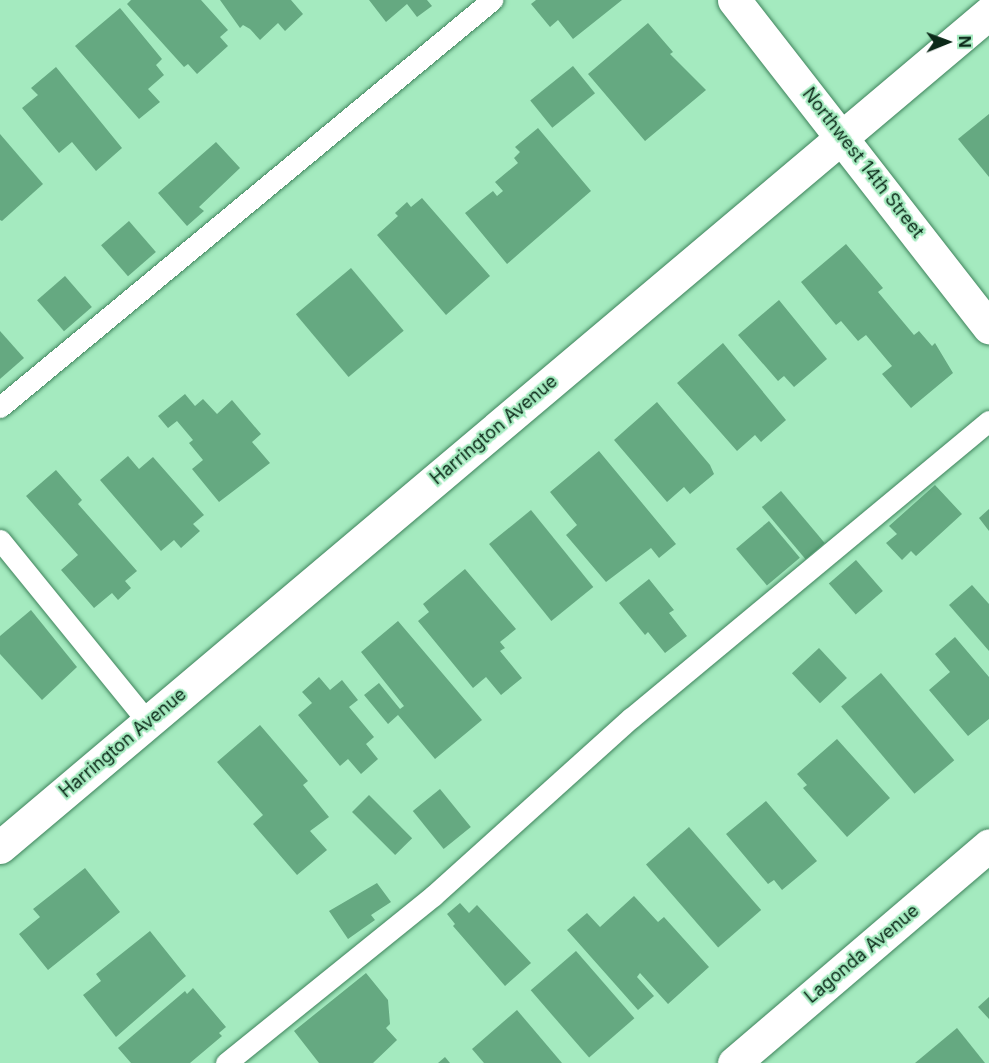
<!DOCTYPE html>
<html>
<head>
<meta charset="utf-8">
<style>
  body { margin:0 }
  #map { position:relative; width:989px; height:1063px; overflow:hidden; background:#a4eabf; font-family:Inter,sans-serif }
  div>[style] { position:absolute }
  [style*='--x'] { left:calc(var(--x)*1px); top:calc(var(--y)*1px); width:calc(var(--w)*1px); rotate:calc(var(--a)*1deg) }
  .building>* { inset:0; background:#65a981; transform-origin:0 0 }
  .roads { filter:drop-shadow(0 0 2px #3f835c) drop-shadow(0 0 2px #3f835c) }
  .lane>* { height:21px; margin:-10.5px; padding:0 10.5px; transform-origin:10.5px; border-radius:10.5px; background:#fff }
  .street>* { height:33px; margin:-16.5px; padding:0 16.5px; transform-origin:16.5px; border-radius:16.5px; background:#fff }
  span { translate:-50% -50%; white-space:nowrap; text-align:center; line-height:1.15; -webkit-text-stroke:4.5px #a4eabf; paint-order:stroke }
  .street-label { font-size:18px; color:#0c2919 }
  .north { position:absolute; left:917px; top:12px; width:60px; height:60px; -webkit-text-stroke:4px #a4eabf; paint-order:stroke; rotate:89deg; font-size:16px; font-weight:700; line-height:24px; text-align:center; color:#0c2919 }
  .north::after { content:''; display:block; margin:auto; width:21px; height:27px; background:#0c2919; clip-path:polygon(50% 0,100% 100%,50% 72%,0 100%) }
</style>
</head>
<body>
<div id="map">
  <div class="building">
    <div style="clip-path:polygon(131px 0,201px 0,228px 30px,220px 37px,228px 46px,197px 74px,188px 64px,184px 67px,127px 4px)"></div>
    <div style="clip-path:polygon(220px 0,291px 0,303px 14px,285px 31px,278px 23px,260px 40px,250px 29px,243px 25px,240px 28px)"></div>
    <div style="clip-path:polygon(369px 0,427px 0,432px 6px,417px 17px,407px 4px,386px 22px)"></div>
    <div style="clip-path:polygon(536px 0,622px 0,573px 39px,558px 20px,550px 27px,531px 4px)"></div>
    <div style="clip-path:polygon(120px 8px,162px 59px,156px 65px,164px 75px,148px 89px,160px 102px,139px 119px,75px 46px)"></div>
    <div style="clip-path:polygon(648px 23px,673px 52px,670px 54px,706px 90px,645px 141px,588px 74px)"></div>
    <div style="left:573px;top:66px;width:35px;height:55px;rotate:51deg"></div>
    <div style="clip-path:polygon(56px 67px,122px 148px,96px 171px,72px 142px,59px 153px,22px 108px,38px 95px,31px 88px)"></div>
    <div style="clip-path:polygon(989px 114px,989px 177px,958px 139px)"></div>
    <div style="clip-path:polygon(538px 128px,591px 191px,507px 264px,465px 213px,493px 191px,497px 196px,503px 191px,495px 182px,518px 163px,514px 158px,520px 152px,515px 147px)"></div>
    <div style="clip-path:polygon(0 134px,43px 184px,2px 221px,0 220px)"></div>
    <div style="clip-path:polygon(216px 142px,240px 168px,199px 207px,204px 211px,187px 226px,158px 193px)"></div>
    <div style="clip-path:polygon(422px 198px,490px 276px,446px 315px,377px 235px,398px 216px,395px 213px,407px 202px,411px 207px)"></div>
    <div style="left:129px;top:221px;width:41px;height:37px;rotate:49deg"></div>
    <div style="clip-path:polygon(846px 244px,883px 288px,878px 292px,914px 335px,919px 331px,932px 346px,935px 343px,953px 373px,911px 408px,882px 374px,892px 366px,866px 335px,858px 341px,841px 321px,836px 325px,801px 282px)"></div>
    <div style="left:351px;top:268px;width:82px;height:72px;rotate:50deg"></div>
    <div style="left:65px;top:276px;width:41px;height:37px;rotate:49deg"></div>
    <div style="clip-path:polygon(779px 300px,827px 359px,794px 387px,784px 376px,778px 381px,738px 335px)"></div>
    <div style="clip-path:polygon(0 331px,24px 358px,0 379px)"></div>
    <div style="clip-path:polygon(723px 343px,786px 420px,761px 442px,755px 435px,737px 451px,677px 383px)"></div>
    <div style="clip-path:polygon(185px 394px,195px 406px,203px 399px,217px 414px,232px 400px,261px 434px,252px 442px,270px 463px,219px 502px,192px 469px,203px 460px,189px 443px,193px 440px,177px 421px,168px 428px,158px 416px)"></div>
    <div style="clip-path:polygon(657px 402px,710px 465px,714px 474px,690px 494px,684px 487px,667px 502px,614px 440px)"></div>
    <div style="clip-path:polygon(599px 451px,676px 544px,659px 558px,651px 548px,606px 582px,566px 535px,577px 525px,550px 492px)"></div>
    <div style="clip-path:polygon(128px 456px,139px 469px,153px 457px,204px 515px,193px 524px,200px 531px,181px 548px,174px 540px,161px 551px,100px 480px)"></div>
    <div style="clip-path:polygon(56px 470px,82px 500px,78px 504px,137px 571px,125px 581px,131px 588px,118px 600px,112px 593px,94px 608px,61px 570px,78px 555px,26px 496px)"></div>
    <div style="clip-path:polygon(935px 485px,962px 514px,916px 556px,911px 551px,902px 560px,886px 543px,897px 534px,889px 526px)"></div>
    <div style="left:781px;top:491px;width:68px;height:25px;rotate:50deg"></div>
    <div style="clip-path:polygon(989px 509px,989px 531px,979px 518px)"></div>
    <div style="left:531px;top:510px;width:99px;height:54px;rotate:51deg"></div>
    <div style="left:769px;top:521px;width:48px;height:43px;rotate:50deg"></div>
    <div style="left:856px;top:560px;width:41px;height:36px;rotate:49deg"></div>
    <div style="clip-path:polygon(465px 569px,516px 629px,500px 642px,505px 648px,500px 651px,522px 678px,501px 695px,486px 677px,473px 688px,418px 621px,429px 612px,423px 604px)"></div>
    <div style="clip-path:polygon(649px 579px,674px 610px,669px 613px,687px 636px,665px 653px,648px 632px,645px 635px,619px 603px)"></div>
    <div style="clip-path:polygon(972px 585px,989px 604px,989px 651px,949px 605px)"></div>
    <div style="clip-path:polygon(31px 610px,77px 667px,42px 700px,0 654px,0 636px)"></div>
    <div style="clip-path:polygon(398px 621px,482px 720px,435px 759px,398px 715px,388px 724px,364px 695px,379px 683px,400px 709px,404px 706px,361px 652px)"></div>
    <div style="clip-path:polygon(955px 637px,989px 677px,989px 719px,968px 736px,929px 690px,950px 672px,935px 654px)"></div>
    <div style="left:819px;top:648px;width:41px;height:37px;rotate:47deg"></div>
    <div style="left:881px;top:673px;width:114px;height:52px;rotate:50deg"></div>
    <div style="clip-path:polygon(319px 677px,330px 690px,342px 680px,358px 700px,349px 707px,374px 737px,366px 744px,378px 759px,361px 774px,348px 759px,340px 766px,298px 715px,312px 703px,302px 692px)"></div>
    <div style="clip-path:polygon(260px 725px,308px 781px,303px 785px,329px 817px,310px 831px,327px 850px,297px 875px,253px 824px,263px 815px,217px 762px)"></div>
    <div style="clip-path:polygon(837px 739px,890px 798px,847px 837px,803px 788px,807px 785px,797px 774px)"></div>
    <div style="left:440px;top:789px;width:49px;height:35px;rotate:51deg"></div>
    <div style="left:369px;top:795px;width:61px;height:24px;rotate:45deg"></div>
    <div style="clip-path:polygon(766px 801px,817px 861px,782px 890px,774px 880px,768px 884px,726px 834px)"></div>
    <div style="left:689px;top:827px;width:110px;height:57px;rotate:49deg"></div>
    <div style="clip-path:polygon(85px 868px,120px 912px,48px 970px,19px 934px,40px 917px,33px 909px)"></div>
    <div style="clip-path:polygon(377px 883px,391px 902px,371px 915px,375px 920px,348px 939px,329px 911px)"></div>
    <div style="clip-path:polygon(634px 896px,658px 922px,664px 917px,709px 967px,668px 1004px,640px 973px,637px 977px,654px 996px,638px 1010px,567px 930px,587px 913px,600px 927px)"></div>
    <div style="clip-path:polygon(460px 903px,469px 913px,477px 905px,531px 963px,505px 986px,453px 926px,455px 924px,447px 914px)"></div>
    <div style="clip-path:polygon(150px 931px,186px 976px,116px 1037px,83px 995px,101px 981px,96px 974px)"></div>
    <div style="left:576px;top:951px;width:89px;height:60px;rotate:49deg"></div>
    <div style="clip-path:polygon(366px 973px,388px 1000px,390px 1024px,386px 1028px,397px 1040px,373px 1063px,319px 1063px,294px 1031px)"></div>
    <div style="clip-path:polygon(193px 988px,226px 1027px,219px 1033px,222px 1036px,190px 1063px,131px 1063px,118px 1048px,185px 991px,187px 994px)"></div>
    <div style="clip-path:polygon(989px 997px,989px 1019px,978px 1007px)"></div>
    <div style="clip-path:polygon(517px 1010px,562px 1063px,484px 1063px,472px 1049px)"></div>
    <div style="clip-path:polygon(957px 1028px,985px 1063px,915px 1063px)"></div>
    <div style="clip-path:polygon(445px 1057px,450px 1063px,438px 1063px)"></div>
  </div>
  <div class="roads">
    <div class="lane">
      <div style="--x:0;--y:407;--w:639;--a:-39.6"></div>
      <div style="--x:0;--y:540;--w:235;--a:50.9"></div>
      <div style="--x:226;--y:1063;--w:266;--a:-38.9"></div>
      <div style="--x:433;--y:896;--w:266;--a:-42"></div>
      <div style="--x:631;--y:718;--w:465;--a:-39.7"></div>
    </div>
    <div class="street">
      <div style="--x:734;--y:0;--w:415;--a:52.1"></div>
      <div style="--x:0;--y:847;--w:1294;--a:-40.14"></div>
      <div style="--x:734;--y:1063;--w:335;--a:-40.5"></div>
    </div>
  </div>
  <div class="street-label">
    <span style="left:863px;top:163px;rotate:52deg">Northwest 14th Street</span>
    <span style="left:494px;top:430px;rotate:-40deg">Harrington Avenue</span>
    <span style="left:123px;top:743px;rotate:-40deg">Harrington Avenue</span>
    <span style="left:862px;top:954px;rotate:-40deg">Lagonda Avenue</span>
  </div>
  <div class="north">N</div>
</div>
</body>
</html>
